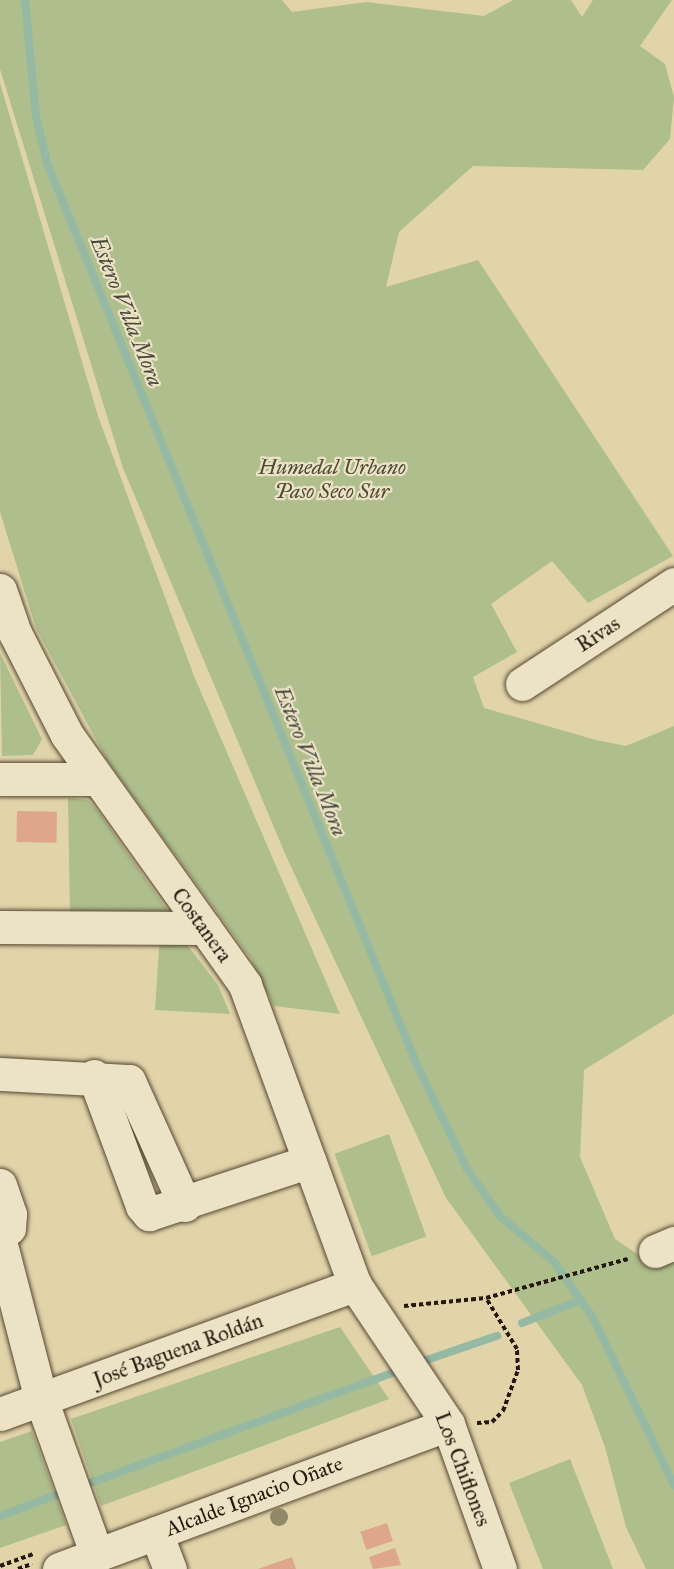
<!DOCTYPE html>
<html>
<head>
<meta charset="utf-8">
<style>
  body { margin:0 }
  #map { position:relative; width:674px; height:1569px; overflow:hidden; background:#e2d4a9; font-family:"IM FELL Great Primer",serif }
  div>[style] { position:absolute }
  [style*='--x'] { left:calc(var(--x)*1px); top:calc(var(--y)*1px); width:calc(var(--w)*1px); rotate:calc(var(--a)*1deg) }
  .green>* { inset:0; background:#aebe8c; transform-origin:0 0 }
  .stream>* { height:8px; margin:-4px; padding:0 4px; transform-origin:4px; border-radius:4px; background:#96b9a4 }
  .building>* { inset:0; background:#dea68d; transform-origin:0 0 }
  .path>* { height:4px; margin-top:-2px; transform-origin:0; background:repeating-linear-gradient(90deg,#26180c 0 4.5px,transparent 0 7.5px) }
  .roads { filter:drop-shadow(0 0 2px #554733) drop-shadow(0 0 2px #554733) }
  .minor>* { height:33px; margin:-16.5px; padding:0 16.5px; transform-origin:16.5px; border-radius:16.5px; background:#ece3c7 }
  .trees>* { width:18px; height:18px; margin:-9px; border-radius:50%; background:#918868 }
  span { translate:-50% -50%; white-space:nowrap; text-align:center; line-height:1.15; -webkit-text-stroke:4.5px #ece3c7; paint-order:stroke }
  .park-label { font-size:21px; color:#4f4a32; font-style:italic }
  .street-label { font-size:21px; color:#26180c }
  .water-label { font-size:22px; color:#48483a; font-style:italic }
</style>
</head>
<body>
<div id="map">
  <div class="green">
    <div style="clip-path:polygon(0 0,282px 0,292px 12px,366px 2px,484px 16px,513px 0,571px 0,582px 17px,593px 0,672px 0,640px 46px,665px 64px,674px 97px,670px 139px,643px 170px,473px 166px,399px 232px,386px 287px,478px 260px,673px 556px,588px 603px,552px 561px,491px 604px,517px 652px,473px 677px,484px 708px,596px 740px,626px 746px,674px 726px,674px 1014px,584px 1070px,580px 1157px,615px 1239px,643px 1258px,674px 1253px,674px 1569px,646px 1569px,626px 1527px,605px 1447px,582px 1385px,446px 1198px,286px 856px,123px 468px,0 69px)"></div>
    <div style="clip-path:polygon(0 83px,98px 416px,194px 676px,340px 1014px,274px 1006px,251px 959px,107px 760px,36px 628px,0 512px)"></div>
    <div style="clip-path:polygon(0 653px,42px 739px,33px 755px,2px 756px)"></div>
    <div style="clip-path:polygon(68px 798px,88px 800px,98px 811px,170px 914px,70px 916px)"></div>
    <div style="clip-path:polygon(160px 934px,181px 937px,218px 985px,230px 1014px,155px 1010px)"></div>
    <div style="left:389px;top:1134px;width:109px;height:58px;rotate:70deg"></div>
    <div style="clip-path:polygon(340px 1327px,389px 1399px,101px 1506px,71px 1419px)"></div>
    <div style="clip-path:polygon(32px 1431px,66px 1525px,0 1548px,0 1442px)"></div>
    <div style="clip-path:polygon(570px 1459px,613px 1569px,543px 1569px,509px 1483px)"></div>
  </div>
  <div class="stream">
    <div style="--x:25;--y:0;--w:117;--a:84.6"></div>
    <div style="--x:36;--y:116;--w:48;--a:76.8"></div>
    <div style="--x:47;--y:163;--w:975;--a:67.7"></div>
    <div style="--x:417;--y:1065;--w:115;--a:64.3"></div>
    <div style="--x:467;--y:1169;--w:57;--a:54.9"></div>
    <div style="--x:500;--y:1216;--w:71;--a:40.4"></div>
    <div style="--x:554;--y:1262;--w:66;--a:54.9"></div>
    <div style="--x:592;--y:1316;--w:188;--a:64.1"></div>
    <div style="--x:522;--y:1323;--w:63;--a:-21.3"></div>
    <div style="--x:415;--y:1364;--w:87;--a:-18.9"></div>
    <div style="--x:79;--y:1487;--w:345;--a:-20"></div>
    <div style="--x:0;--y:1516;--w:72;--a:-20.5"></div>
  </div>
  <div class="building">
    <div style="left:17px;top:811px;width:40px;height:31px;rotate:1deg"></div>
    <div style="left:387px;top:1523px;width:19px;height:28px;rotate:72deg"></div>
    <div style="clip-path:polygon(395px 1548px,401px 1565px,373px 1569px,369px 1557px)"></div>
    <div style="clip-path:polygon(292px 1557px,296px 1569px,258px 1569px)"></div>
  </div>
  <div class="path">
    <div style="--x:404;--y:1306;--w:82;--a:-5.6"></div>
    <div style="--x:486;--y:1298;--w:147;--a:-15.4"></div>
    <div style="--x:477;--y:1423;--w:15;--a:-4"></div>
    <div style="--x:492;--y:1422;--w:16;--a:-45"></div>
    <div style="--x:503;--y:1411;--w:44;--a:-69.9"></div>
    <div style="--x:518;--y:1370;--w:21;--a:-93"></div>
    <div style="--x:517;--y:1349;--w:60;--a:-121.3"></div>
    <div style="--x:0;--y:1566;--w:35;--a:-20"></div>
    <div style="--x:18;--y:1569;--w:15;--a:-20"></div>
  </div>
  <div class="roads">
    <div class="minor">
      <div style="--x:0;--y:590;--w:46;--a:70.8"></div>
      <div style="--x:15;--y:633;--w:114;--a:63"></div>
      <div style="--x:67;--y:735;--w:307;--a:54.5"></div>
      <div style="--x:245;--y:985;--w:320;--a:69.9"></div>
      <div style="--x:355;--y:1285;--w:167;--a:56.2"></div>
      <div style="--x:448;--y:1424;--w:154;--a:70.3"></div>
      <div style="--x:522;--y:684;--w:182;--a:-33.3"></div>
      <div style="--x:0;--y:779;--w:97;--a:0"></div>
      <div style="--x:0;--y:927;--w:205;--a:0.3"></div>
      <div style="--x:0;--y:1074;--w:129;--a:3.1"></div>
      <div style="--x:129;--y:1081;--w:136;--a:65.7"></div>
      <div style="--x:94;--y:1076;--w:139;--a:69.7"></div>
      <div style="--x:142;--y:1206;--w:11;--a:49"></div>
      <div style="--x:149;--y:1214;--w:169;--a:-18.2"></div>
      <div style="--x:0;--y:1185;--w:31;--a:71"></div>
      <div style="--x:10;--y:1214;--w:14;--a:94"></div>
      <div style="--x:9;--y:1228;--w:11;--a:146"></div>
      <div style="--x:0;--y:1241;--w:163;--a:75.5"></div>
      <div style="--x:41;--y:1399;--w:166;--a:70.3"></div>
      <div style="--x:655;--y:1251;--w:21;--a:-23"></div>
      <div style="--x:0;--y:1414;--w:378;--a:-20"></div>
      <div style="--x:156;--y:1533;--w:39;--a:69"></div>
      <div style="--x:59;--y:1569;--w:415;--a:-20.4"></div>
    </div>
  </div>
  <div class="trees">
    <div style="left:279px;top:1517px"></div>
  </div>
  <div class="park-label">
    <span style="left:332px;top:479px">Humedal Urbano<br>Paso Seco Sur</span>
  </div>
  <div class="street-label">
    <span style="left:598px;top:634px;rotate:-33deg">Rivas</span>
    <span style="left:202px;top:925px;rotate:54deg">Costanera</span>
    <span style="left:178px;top:1350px;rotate:-20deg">José Baguena Roldán</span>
    <span style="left:463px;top:1469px;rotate:69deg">Los Chiflones</span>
    <span style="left:254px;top:1496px;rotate:-21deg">Alcalde Ignacio Oñate</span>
  </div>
  <div class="water-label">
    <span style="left:127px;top:311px;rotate:68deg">Estero Villa Mora</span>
    <span style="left:311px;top:761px;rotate:68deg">Estero Villa Mora</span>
  </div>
</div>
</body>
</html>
